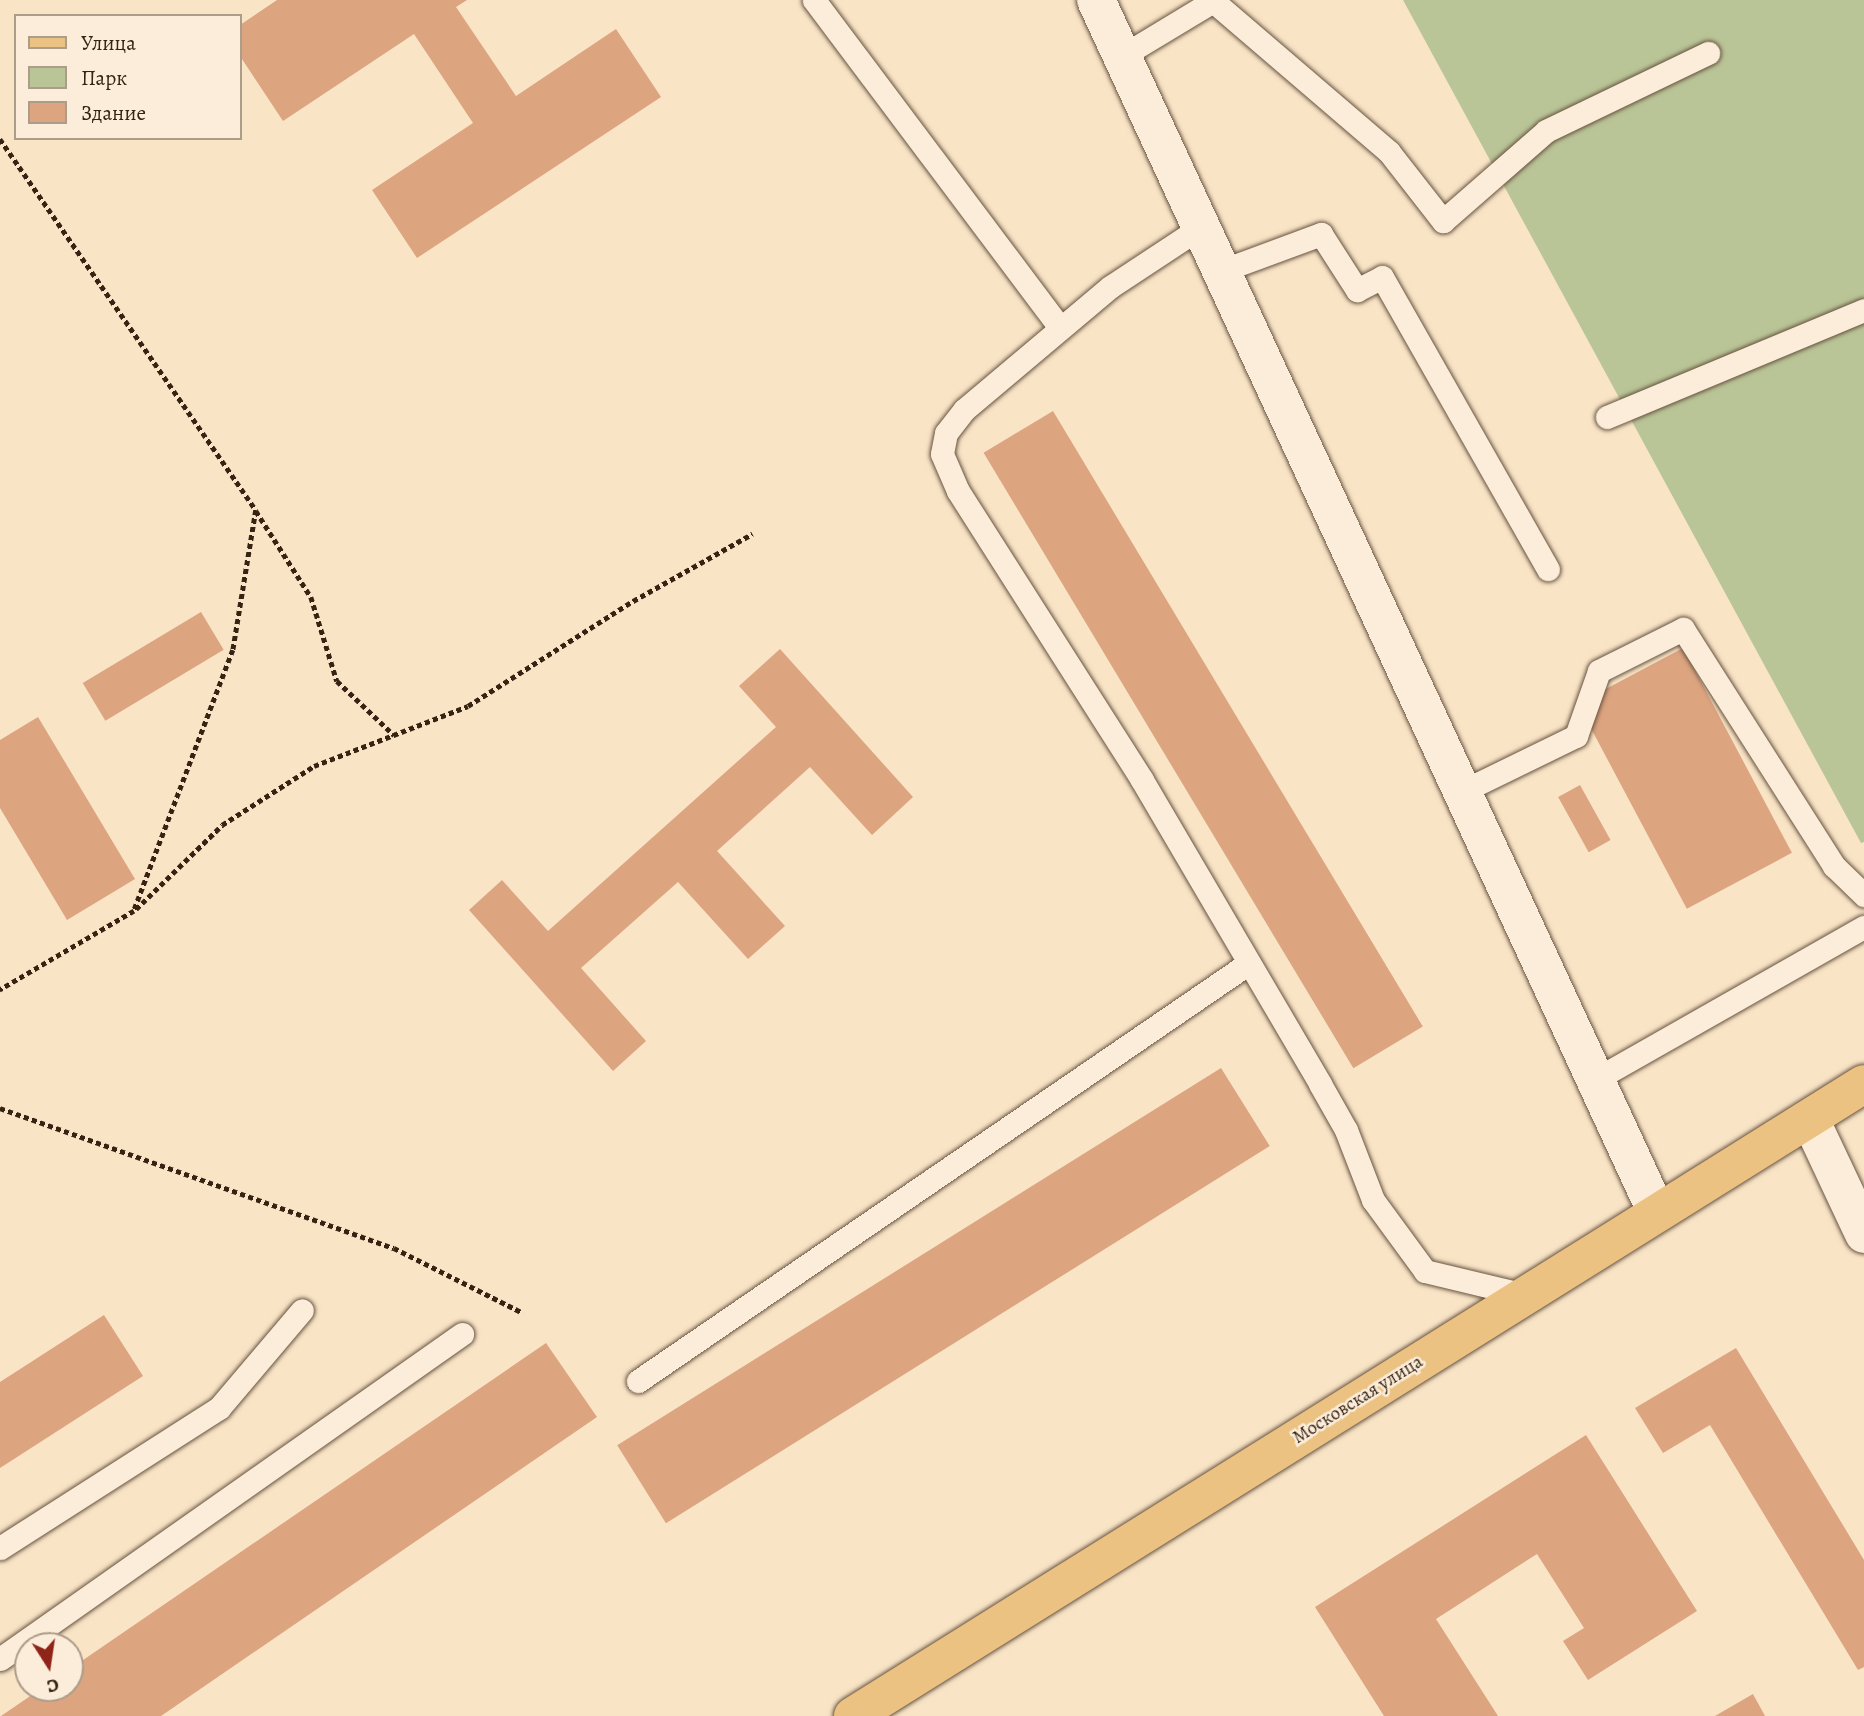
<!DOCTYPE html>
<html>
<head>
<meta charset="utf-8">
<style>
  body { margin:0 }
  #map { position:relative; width:1864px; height:1716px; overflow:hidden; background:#f9e4c6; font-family:Alegreya,serif }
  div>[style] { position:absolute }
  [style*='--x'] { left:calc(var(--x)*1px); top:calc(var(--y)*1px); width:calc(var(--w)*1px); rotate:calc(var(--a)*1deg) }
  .green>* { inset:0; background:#bac597 }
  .building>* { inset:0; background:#dda480; transform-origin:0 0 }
  .path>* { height:4.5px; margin-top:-2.25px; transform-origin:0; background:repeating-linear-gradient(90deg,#362313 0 5px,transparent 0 8.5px) }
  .roads { filter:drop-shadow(0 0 2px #675340) drop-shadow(0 0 2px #675340) }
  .service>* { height:23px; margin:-11.5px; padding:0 11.5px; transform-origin:11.5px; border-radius:11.5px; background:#fbedda }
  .minor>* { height:38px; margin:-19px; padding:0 19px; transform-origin:19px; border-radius:19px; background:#fbedda }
  .primary>* { height:38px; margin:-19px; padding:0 19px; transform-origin:19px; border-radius:19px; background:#ecc283 }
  span { translate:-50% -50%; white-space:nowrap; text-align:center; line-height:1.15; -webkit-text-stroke:5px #fbedda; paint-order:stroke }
  .street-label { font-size:19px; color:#362313 }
  .legend { position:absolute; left:14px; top:14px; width:228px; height:126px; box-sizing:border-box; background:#fbedda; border:2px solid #ac9c8a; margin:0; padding:9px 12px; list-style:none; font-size:21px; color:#362313 }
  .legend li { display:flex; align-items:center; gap:14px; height:35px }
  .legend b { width:35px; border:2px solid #ac9c8a }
  .north { position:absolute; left:14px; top:1632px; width:70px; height:70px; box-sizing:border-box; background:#fbedda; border:2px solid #ac9c8a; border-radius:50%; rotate:168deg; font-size:19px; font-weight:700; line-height:28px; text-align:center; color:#362313 }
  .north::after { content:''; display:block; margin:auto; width:24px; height:32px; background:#8f2418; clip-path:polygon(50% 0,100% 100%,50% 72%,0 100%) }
</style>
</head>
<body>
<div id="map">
  <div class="green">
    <div style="clip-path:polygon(1403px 0,1864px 0,1864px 842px,1861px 843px)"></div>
  </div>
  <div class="building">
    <div style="clip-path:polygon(277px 0,467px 0,456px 7px,516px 96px,616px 29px,661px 97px,417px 258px,372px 190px,473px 123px,414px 34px,283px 121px,240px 56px,240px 25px)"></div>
    <div style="left:1053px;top:411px;width:718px;height:81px;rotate:59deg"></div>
    <div style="left:201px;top:612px;width:44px;height:138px;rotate:59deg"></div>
    <div style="left:1683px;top:648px;width:232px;height:119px;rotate:62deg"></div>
    <div style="clip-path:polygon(780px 649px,913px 797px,872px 835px,810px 767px,717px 851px,785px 926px,748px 959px,678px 882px,581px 968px,646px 1041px,613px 1071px,469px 910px,502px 880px,548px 931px,776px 727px,739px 686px)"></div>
    <div style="clip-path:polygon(38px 717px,135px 879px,67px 920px,0 808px,0 740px)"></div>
    <div style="left:1580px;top:785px;width:63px;height:25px;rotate:61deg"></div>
    <div style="left:1221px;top:1068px;width:92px;height:712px;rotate:58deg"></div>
    <div style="clip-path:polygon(104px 1315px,143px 1376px,0 1468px,0 1382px)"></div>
    <div style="clip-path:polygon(546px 1343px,597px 1417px,161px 1716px,1px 1716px,42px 1688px,70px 1688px,70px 1669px)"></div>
    <div style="clip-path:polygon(1736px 1348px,1864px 1560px,1864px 1667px,1858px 1670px,1710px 1425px,1663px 1453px,1635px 1408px)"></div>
    <div style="clip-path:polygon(1586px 1435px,1697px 1611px,1588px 1680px,1563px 1641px,1584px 1628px,1537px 1554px,1436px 1619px,1498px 1716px,1384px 1716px,1315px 1607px)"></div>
    <div style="clip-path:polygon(1753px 1694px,1765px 1716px,1715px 1716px)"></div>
  </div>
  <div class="path">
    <div style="--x:0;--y:139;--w:451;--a:55.4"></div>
    <div style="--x:256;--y:510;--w:142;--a:99.3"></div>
    <div style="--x:233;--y:650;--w:279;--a:110.8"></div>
    <div style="--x:134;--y:911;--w:156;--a:149.5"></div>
    <div style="--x:256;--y:511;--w:102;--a:57.4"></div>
    <div style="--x:311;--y:597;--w:88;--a:72.8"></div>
    <div style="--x:337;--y:681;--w:79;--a:43.5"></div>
    <div style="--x:136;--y:909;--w:120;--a:-44.3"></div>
    <div style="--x:222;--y:825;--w:109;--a:-32.7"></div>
    <div style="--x:314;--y:766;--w:165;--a:-21.3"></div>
    <div style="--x:468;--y:706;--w:196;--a:-32.5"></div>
    <div style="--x:633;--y:601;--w:137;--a:-29.4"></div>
    <div style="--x:0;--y:1108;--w:418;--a:19.6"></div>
    <div style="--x:394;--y:1248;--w:144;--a:26.7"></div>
  </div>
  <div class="roads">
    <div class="service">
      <div style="--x:814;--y:0;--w:410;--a:53.1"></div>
      <div style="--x:1213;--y:1;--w:232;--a:40.6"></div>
      <div style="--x:1389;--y:152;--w:88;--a:52"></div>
      <div style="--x:1443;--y:221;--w:137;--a:-41.1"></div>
      <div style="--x:1546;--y:131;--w:180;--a:-25.7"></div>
      <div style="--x:1122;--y:56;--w:109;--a:-31.1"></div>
      <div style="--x:1201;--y:227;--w:109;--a:146.6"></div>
      <div style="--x:1110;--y:287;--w:191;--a:139.9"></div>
      <div style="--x:964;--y:410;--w:29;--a:128"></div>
      <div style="--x:946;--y:433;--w:21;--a:101"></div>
      <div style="--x:942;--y:454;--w:40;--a:66.6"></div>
      <div style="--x:958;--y:491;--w:343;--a:57.5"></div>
      <div style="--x:1142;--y:780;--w:352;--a:59.6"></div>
      <div style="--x:1320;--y:1084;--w:53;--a:60.5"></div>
      <div style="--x:1346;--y:1130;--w:75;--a:68.9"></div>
      <div style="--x:1373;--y:1200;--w:88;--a:53.8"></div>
      <div style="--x:1425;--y:1271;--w:103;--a:13.5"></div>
      <div style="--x:1221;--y:271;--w:107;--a:-20.3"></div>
      <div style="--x:1321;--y:234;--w:67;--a:57.3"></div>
      <div style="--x:1357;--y:290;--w:28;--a:-27"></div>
      <div style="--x:1382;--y:277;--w:336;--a:60.4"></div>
      <div style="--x:1607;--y:417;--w:278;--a:-22.6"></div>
      <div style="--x:1463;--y:791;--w:126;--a:-26"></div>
      <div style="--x:1576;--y:736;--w:69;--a:-70.5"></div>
      <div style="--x:1599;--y:671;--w:94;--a:-26.6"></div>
      <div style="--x:1683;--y:629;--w:281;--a:57.5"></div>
      <div style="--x:1834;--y:866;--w:42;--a:44"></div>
      <div style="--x:1596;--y:1079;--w:308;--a:-29.6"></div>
      <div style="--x:638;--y:1381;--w:740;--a:-34.38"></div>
      <div style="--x:0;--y:1548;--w:260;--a:-32.6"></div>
      <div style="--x:219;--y:1408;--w:128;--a:-49.7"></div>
      <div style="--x:0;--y:1659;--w:565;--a:-35.12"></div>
    </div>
    <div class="minor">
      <div style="--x:1096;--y:0;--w:1336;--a:65.18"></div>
      <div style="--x:1810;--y:1119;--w:127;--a:64.8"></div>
    </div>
    <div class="primary">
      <div style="--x:853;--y:1716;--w:1192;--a:-32.01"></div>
    </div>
  </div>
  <div class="street-label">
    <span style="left:1358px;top:1400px;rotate:-32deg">Московская улица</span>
  </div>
  <ul class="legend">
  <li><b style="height:9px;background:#ecc283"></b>Улица</li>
  <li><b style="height:19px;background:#bac597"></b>Парк</li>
  <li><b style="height:19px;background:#dda480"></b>Здание</li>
  </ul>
  <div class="north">С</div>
</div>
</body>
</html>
